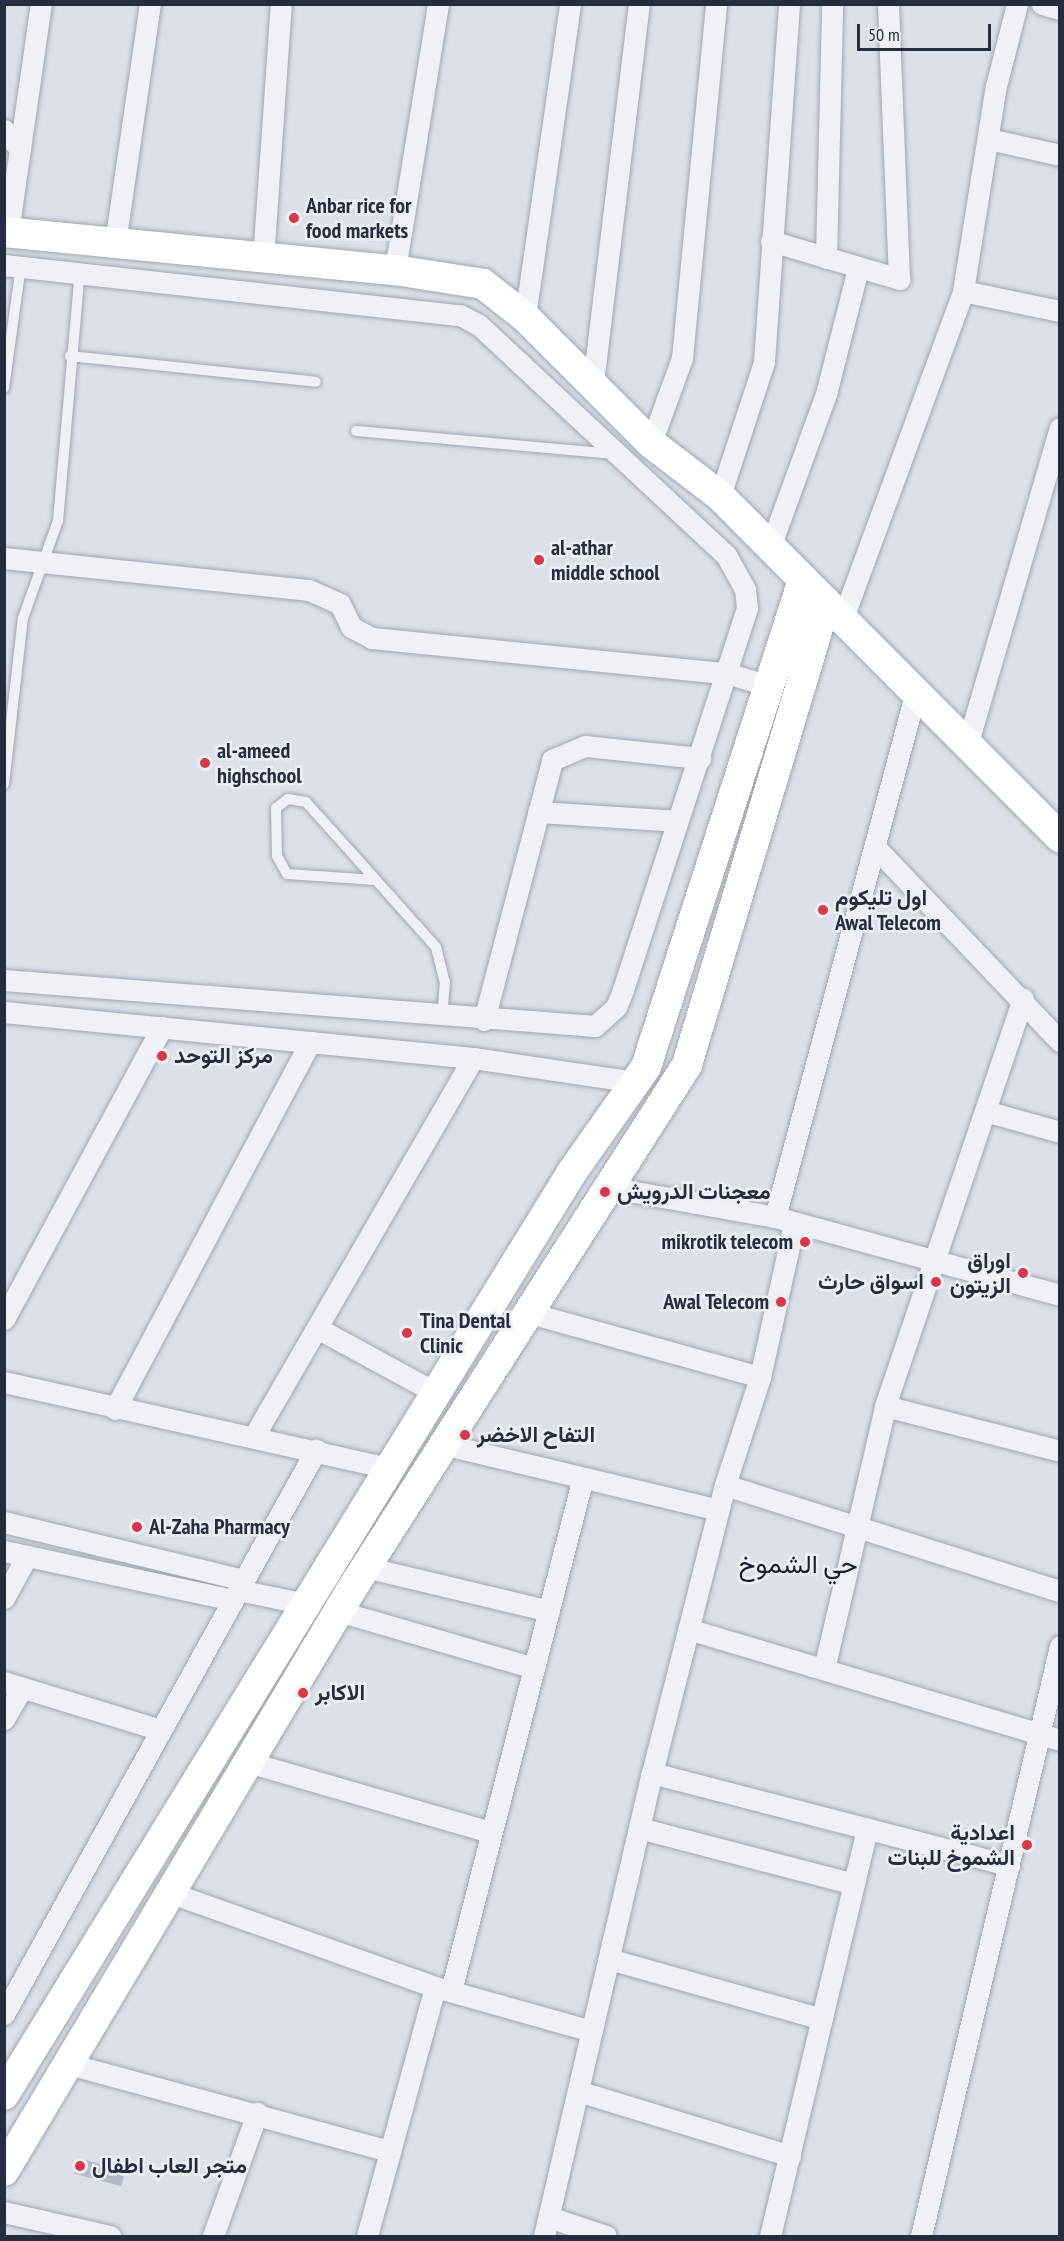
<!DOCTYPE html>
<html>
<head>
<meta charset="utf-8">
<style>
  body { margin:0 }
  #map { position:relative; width:1064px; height:2241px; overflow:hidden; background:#dce0e8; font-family:"PT Sans Narrow",Vazirmatn,sans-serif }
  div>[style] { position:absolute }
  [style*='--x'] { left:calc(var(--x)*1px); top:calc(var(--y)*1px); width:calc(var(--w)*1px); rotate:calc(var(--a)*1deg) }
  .building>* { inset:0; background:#b3b9c5; transform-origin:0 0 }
  .roads { filter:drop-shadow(0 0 2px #a1a7b2) drop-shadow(0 0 2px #a1a7b2) }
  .lane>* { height:10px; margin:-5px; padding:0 5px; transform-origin:5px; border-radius:5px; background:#eff1f6 }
  .street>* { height:21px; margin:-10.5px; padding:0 10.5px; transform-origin:10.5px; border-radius:10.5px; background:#eff1f6 }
  .secondary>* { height:30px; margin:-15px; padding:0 15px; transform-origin:15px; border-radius:15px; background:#fff }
  .dots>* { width:16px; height:16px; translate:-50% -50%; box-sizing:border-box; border:3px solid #eceff5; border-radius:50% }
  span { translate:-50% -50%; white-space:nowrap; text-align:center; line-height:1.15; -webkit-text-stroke:5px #eceff5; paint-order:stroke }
  .poi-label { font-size:22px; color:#252d3f; font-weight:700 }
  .left { translate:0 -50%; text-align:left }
  .right { translate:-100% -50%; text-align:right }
  .quarter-label { font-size:26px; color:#181e2f }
  .frame { position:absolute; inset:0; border:6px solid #252d3f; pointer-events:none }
  .scale { position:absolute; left:857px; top:24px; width:134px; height:27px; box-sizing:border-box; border:3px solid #252d3f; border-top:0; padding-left:8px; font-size:18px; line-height:21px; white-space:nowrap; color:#252d3f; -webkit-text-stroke:4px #eceff5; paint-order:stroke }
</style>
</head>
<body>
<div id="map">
  <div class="building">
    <div style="left:78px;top:2158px;width:49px;height:16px;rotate:15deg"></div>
  </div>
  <div class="roads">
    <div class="lane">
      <div style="--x:70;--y:356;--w:247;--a:6"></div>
      <div style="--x:4;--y:388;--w:123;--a:-82.1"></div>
      <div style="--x:356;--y:431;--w:260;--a:5.1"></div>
      <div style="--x:4;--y:784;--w:167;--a:-83.5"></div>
      <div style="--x:23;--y:618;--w:103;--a:-70.2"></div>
      <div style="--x:58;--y:521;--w:250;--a:-85"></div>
      <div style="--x:376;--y:880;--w:89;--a:-176.1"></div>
      <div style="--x:287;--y:874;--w:21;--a:-119"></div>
      <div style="--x:277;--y:856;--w:48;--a:-91.2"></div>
      <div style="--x:276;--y:808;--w:15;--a:-37"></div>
      <div style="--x:288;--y:799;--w:18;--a:9"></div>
      <div style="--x:306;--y:802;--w:105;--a:48.1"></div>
      <div style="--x:376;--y:880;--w:90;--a:48.2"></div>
      <div style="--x:436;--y:947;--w:36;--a:76"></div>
      <div style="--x:445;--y:982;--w:35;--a:95"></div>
    </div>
    <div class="street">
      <div style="--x:1042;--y:4;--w:19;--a:16"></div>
      <div style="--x:4;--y:130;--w:25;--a:50"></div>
      <div style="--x:989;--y:139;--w:73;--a:12.7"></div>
      <div style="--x:8;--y:232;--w:230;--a:-81.8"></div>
      <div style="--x:771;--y:241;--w:134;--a:16.5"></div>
      <div style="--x:899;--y:279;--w:275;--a:-92.3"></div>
      <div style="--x:115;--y:243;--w:242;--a:-81.7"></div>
      <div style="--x:826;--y:258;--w:254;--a:-88.6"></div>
      <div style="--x:263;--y:259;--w:256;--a:-86"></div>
      <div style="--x:4;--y:265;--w:459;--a:6.3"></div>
      <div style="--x:460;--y:315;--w:21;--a:28"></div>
      <div style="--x:479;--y:325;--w:338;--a:43"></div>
      <div style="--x:726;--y:555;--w:39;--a:61"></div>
      <div style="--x:745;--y:589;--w:19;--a:84"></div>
      <div style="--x:747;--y:608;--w:402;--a:108"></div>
      <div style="--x:623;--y:990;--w:18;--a:112"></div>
      <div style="--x:616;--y:1007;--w:28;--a:138"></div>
      <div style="--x:595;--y:1026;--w:593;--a:-175.55"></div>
      <div style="--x:395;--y:270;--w:269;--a:-80.8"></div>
      <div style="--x:963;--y:291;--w:99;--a:11.7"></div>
      <div style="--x:525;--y:317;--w:316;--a:-81.8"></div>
      <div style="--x:593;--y:383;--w:382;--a:-83.1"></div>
      <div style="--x:651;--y:443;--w:90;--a:-70"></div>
      <div style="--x:682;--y:358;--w:356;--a:-84.5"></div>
      <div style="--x:720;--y:496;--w:141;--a:-71.8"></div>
      <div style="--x:764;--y:362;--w:359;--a:-86"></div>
      <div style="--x:770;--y:547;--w:163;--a:-69.9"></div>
      <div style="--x:826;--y:394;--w:130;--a:-75.7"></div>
      <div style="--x:4;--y:558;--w:307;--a:6"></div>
      <div style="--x:309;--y:590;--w:34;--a:24"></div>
      <div style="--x:340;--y:604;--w:25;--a:64"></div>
      <div style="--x:351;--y:627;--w:24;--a:28"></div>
      <div style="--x:372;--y:638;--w:360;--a:5.7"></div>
      <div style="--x:730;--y:674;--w:41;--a:17.1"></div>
      <div style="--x:843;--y:618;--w:348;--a:-69.8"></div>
      <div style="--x:963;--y:291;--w:208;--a:-80.9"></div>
      <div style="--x:996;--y:86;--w:85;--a:-75.6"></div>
      <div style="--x:968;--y:742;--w:327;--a:-73.7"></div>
      <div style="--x:538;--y:812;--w:138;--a:3.7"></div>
      <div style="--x:876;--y:848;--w:267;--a:46.4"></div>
      <div style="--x:4;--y:1012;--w:471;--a:5.6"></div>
      <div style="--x:473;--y:1058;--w:165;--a:8.4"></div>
      <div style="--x:484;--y:1020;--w:269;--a:-75.3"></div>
      <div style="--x:552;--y:760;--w:36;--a:-23"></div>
      <div style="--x:585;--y:746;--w:116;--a:6"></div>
      <div style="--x:985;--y:1111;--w:78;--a:15.6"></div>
      <div style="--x:607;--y:1187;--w:171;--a:10.1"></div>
      <div style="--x:775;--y:1217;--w:295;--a:15.3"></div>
      <div style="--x:775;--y:1217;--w:545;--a:-74.99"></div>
      <div style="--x:526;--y:1312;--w:243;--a:15.5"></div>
      <div style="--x:4;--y:1319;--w:332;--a:-61.6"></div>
      <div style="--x:317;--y:1328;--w:136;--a:28.6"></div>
      <div style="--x:4;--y:1382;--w:395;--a:12.6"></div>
      <div style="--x:885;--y:1406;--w:181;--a:14.4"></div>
      <div style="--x:115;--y:1409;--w:416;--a:-62"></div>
      <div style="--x:254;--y:1436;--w:437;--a:-59.9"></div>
      <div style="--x:442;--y:1444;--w:284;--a:13.4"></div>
      <div style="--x:725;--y:1485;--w:351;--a:17.6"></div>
      <div style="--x:4;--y:1522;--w:246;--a:13.6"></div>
      <div style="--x:4;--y:1551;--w:233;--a:12.1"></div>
      <div style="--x:365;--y:1567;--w:189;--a:13.4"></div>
      <div style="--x:238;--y:1590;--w:69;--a:11.6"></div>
      <div style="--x:4;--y:1598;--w:48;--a:-61.3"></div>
      <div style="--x:338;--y:1611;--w:204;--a:16.2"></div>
      <div style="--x:688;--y:1629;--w:388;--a:16.6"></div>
      <div style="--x:824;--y:1669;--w:270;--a:-76.9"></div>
      <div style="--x:885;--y:1406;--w:430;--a:-71.3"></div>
      <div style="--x:4;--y:1682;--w:164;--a:17"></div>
      <div style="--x:4;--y:1719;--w:36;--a:-60"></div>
      <div style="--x:248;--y:1762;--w:253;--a:16.1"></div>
      <div style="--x:652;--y:1773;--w:369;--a:14.5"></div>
      <div style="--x:639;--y:1828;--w:222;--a:14.6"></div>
      <div style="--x:171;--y:1893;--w:280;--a:19.6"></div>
      <div style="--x:435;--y:1987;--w:163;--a:15.7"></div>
      <div style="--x:609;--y:1959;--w:221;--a:15.7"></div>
      <div style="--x:451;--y:1991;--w:527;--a:-75.59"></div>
      <div style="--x:4;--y:2014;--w:645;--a:-61.05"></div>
      <div style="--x:69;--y:2064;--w:333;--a:15.2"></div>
      <div style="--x:578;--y:2091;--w:222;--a:17"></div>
      <div style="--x:4;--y:2212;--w:109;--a:12.8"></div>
      <div style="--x:549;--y:2217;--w:60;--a:18.4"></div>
      <div style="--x:213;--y:2236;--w:131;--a:-70.3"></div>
      <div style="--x:367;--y:2236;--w:258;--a:-74.7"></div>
      <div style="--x:544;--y:2236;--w:475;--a:-76.9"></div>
      <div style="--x:652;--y:1773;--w:297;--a:-75.8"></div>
      <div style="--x:725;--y:1485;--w:114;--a:-72"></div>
      <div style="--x:760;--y:1377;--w:157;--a:-77.5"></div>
      <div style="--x:770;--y:2236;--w:419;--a:-76.6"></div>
      <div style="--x:921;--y:2236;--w:606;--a:-76.74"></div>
    </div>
    <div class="secondary">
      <div style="--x:4;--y:232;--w:393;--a:5.6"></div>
      <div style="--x:395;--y:270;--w:89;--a:9"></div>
      <div style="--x:483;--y:284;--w:53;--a:38.2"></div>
      <div style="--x:525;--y:317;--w:178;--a:45"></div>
      <div style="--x:651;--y:443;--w:87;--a:37.5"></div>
      <div style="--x:720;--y:496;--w:482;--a:45.1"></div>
      <div style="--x:4;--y:2095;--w:1084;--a:-58.39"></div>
      <div style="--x:572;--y:1172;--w:128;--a:-54.8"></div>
      <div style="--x:646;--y:1067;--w:512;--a:-72.13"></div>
      <div style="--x:4;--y:2171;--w:680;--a:-59.14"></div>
      <div style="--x:353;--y:1587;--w:620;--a:-57.39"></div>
      <div style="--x:687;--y:1065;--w:483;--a:-73.3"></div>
    </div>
  </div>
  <div class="dots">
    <div style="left:294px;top:218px;background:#d73746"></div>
    <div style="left:539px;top:560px;background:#d73746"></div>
    <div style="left:205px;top:763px;background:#d73746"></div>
    <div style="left:823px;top:910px;background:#d73746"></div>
    <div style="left:162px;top:1056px;background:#d73746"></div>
    <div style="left:605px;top:1192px;background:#d73746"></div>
    <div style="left:805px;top:1242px;background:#d73746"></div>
    <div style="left:1023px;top:1273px;background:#d73746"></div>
    <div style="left:936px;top:1282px;background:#d73746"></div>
    <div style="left:781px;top:1302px;background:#d73746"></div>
    <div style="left:407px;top:1333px;background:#d73746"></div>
    <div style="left:465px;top:1435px;background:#d73746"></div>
    <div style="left:137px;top:1527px;background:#d73746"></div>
    <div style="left:303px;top:1693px;background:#d73746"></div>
    <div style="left:1027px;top:1845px;background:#d73746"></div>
    <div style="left:80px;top:2166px;background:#d73746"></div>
  </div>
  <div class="poi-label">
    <span class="left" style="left:306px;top:218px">Anbar rice for<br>food markets</span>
    <span class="left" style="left:551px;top:560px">al-athar<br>middle school</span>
    <span class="left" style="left:217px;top:763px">al-ameed<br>highschool</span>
    <span class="left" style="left:835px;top:910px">اول تليكوم<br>Awal Telecom</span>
    <span class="left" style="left:174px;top:1056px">مركز التوحد</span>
    <span class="left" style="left:617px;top:1192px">معجنات الدرويش</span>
    <span class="right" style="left:793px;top:1242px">mikrotik telecom</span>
    <span class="right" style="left:1011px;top:1273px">اوراق<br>الزيتون</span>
    <span class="right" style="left:924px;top:1282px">اسواق حارث</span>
    <span class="right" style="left:769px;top:1302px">Awal Telecom</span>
    <span class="left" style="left:420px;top:1333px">Tina Dental<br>Clinic</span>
    <span class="left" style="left:477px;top:1435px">التفاح الاخضر</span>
    <span class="left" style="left:149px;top:1527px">Al-Zaha Pharmacy</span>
    <span class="left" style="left:315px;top:1693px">الاكابر</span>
    <span class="right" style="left:1015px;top:1845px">اعدادية<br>الشموخ للبنات</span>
    <span class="left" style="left:92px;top:2166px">متجر العاب اطفال</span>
  </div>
  <div class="quarter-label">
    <span style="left:798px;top:1564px">حي الشموخ</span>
  </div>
  <div class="frame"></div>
  <div class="scale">50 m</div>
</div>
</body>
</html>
